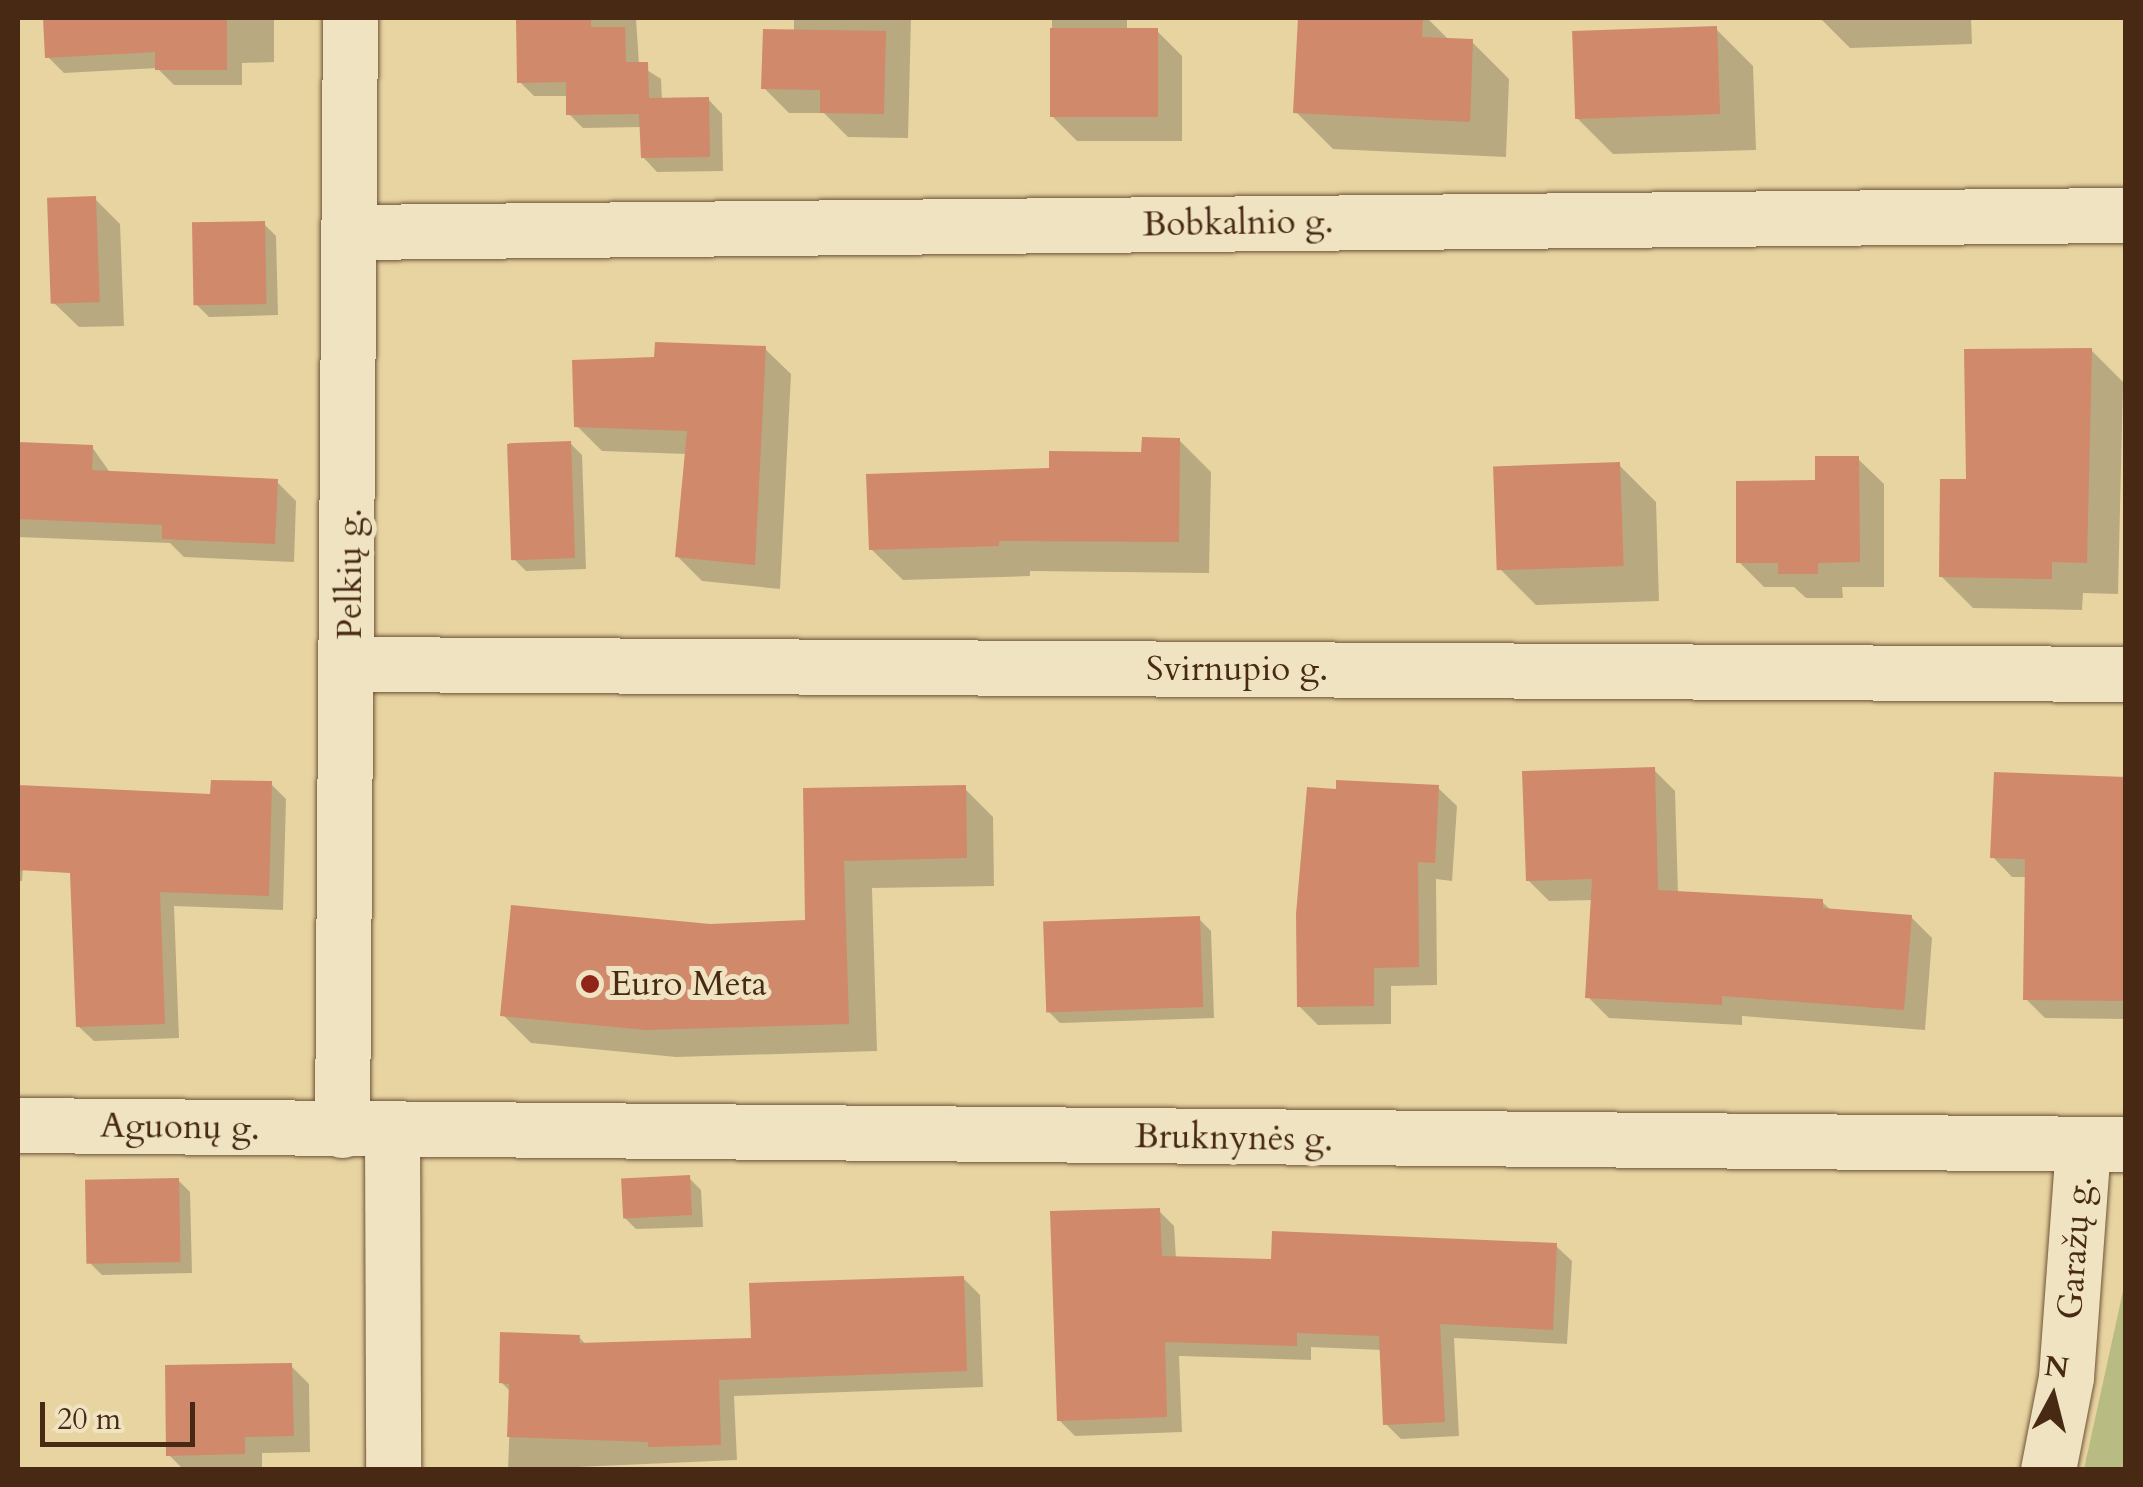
<!DOCTYPE html>
<html>
<head>
<meta charset="utf-8">
<style>
  body { margin:0 }
  #map { position:relative; width:2143px; height:1487px; overflow:hidden; background:#e7d4a1; font-family:Cardo,serif }
  div>[style] { position:absolute }
  [style*='--x'] { left:calc(var(--x)*1px); top:calc(var(--y)*1px); width:calc(var(--w)*1px); rotate:calc(var(--a)*1deg) }
  .green>* { inset:0; background:#b9bc82 }
  .shadow>* { inset:0; background:#0003 }
  .building>* { inset:0; background:#d0896a; transform-origin:0 0 }
  .roads { filter:drop-shadow(0 0 2px #705437) drop-shadow(0 0 2px #705437) }
  .street>* { height:55px; margin:-27.5px; padding:0 27.5px; transform-origin:27.5px; border-radius:27.5px; background:#efe3c2 }
  .dots>* { width:28px; height:28px; translate:-50% -50%; box-sizing:border-box; border:5px solid #efe3c2; border-radius:50% }
  span { translate:-50% -50%; white-space:nowrap; text-align:center; line-height:1.15; -webkit-text-stroke:10px #efe3c2; paint-order:stroke }
  .street-label { font-size:35px; color:#482a14 }
  .poi-label { font-size:35px; color:#482a14 }
  .left { translate:0 -50%; text-align:left }
  .frame { position:absolute; inset:0; border:20px solid #482a14; pointer-events:none }
  .north { position:absolute; left:2003px; top:1347px; width:100px; height:100px; -webkit-text-stroke:8px #efe3c2; paint-order:stroke; rotate:7deg; font-size:28px; font-weight:700; line-height:40px; text-align:center; color:#482a14 }
  .north::after { content:''; display:block; margin:auto; width:35px; height:45px; background:#482a14; clip-path:polygon(50% 0,100% 100%,50% 72%,0 100%) }
  .scale { position:absolute; left:40px; top:1402px; width:155px; height:45px; box-sizing:border-box; border:5px solid #482a14; border-top:0; padding-left:12px; font-size:30px; line-height:35px; white-space:nowrap; color:#482a14; -webkit-text-stroke:8px #efe3c2; paint-order:stroke }
</style>
</head>
<body>
<div id="map">
  <div class="green">
    <div style="clip-path:polygon(2125px 1282px,2125px 1469px,2084px 1469px)"></div>
  </div>
  <div class="shadow">
    <div style="clip-path:polygon(46px 18px,274px 18px,274px 62px,242px 63px,242px 85px,174px 85px,157px 68px,64px 73px,48px 57px)"></div>
    <div style="clip-path:polygon(518px 18px,636px 18px,639px 65px,661px 79px,662px 101px,708px 99px,722px 114px,723px 171px,657px 172px,643px 157px,642px 127px,583px 128px,569px 114px,569px 96px,534px 96px,520px 82px)"></div>
    <div style="clip-path:polygon(794px 18px,911px 18px,908px 138px,848px 137px,824px 113px,789px 113px,764px 88px,794px 32px)"></div>
    <div style="clip-path:polygon(1052px 18px,1127px 18px,1127px 31px,1157px 31px,1182px 56px,1182px 141px,1077px 141px,1052px 116px)"></div>
    <div style="clip-path:polygon(1301px 18px,1427px 18px,1450px 41px,1472px 42px,1509px 79px,1506px 157px,1333px 149px,1296px 112px)"></div>
    <div style="clip-path:polygon(1820px 18px,1971px 18px,1972px 44px,1850px 48px)"></div>
    <div style="clip-path:polygon(1716px 29px,1753px 66px,1756px 150px,1613px 154px,1577px 118px)"></div>
    <div style="clip-path:polygon(95px 199px,120px 224px,124px 326px,79px 327px,53px 302px)"></div>
    <div style="clip-path:polygon(264px 224px,276px 236px,278px 315px,209px 317px,197px 305px)"></div>
    <div style="clip-path:polygon(765px 349px,791px 374px,780px 589px,702px 581px,677px 556px,687px 454px,602px 451px,577px 426px,657px 359px)"></div>
    <div style="clip-path:polygon(2091px 350px,2123px 382px,2118px 594px,2083px 593px,2082px 610px,1973px 608px,1941px 576px,1969px 482px)"></div>
    <div style="clip-path:polygon(1179px 440px,1211px 472px,1209px 573px,1030px 571px,1030px 576px,903px 580px,871px 549px,1051px 470px,1143px 455px)"></div>
    <div style="clip-path:polygon(570px 443px,582px 455px,586px 569px,526px 571px,514px 559px)"></div>
    <div style="clip-path:polygon(18px 444px,92px 447px,111px 474px,276px 481px,296px 501px,294px 562px,184px 557px,170px 543px,18px 537px)"></div>
    <div style="clip-path:polygon(1858px 459px,1884px 484px,1884px 587px,1842px 587px,1843px 598px,1806px 598px,1794px 587px,1764px 587px,1739px 562px,1818px 483px)"></div>
    <div style="clip-path:polygon(1619px 465px,1656px 502px,1659px 601px,1536px 605px,1499px 568px)"></div>
    <div style="clip-path:polygon(1654px 770px,1675px 791px,1678px 894px,1822px 902px,1832px 911px,1911px 917px,1932px 938px,1925px 1030px,1742px 1016px,1742px 1025px,1609px 1018px,1588px 997px,1593px 900px,1549px 901px,1528px 880px)"></div>
    <div style="clip-path:polygon(2126px 780px,2126px 1019px,2045px 1018px,2026px 999px,2028px 877px,2012px 877px,1993px 857px)"></div>
    <div style="clip-path:polygon(271px 784px,286px 799px,283px 910px,174px 906px,179px 1038px,94px 1041px,78px 1026px,213px 797px)"></div>
    <div style="clip-path:polygon(964px 788px,993px 817px,994px 886px,872px 888px,877px 1051px,676px 1057px,531px 1043px,503px 1015px,710px 926px,808px 923px,805px 790px)"></div>
    <div style="clip-path:polygon(1438px 788px,1457px 806px,1452px 881px,1436px 879px,1437px 985px,1391px 986px,1391px 1024px,1318px 1025px,1299px 1006px)"></div>
    <div style="clip-path:polygon(18px 790px,28px 800px,22px 881px,18px 881px)"></div>
    <div style="clip-path:polygon(1199px 919px,1211px 931px,1214px 1018px,1060px 1023px,1048px 1011px)"></div>
    <div style="clip-path:polygon(689px 1178px,701px 1190px,703px 1227px,636px 1229px,624px 1217px)"></div>
    <div style="clip-path:polygon(178px 1180px,190px 1192px,192px 1273px,102px 1275px,90px 1263px)"></div>
    <div style="clip-path:polygon(1159px 1211px,1174px 1226px,1176px 1259px,1274px 1262px,1556px 1246px,1572px 1261px,1567px 1344px,1454px 1338px,1459px 1436px,1401px 1439px,1386px 1424px,1382px 1350px,1311px 1347px,1311px 1360px,1179px 1356px,1182px 1432px,1075px 1436px,1059px 1420px)"></div>
    <div style="clip-path:polygon(963px 1278px,980px 1295px,983px 1387px,734px 1396px,737px 1460px,508px 1470px,511px 1392px,501px 1382px,579px 1337px,587px 1346px,753px 1340px)"></div>
    <div style="clip-path:polygon(291px 1366px,309px 1384px,310px 1452px,262px 1453px,262px 1470px,184px 1470px,169px 1455px)"></div>
  </div>
  <div class="building">
    <div style="clip-path:polygon(43px 18px,227px 18px,227px 70px,155px 70px,155px 52px,45px 58px)"></div>
    <div style="clip-path:polygon(516px 18px,591px 18px,591px 27px,625px 27px,626px 62px,648px 62px,649px 98px,709px 97px,710px 157px,641px 158px,639px 114px,566px 115px,566px 82px,517px 83px)"></div>
    <div style="clip-path:polygon(1298px 18px,1423px 18px,1422px 37px,1473px 39px,1470px 122px,1293px 113px)"></div>
    <div style="left:1717px;top:26px;width:88px;height:145px;rotate:88deg"></div>
    <div style="left:1050px;top:28px;width:108px;height:89px"></div>
    <div style="clip-path:polygon(763px 29px,886px 31px,884px 114px,820px 113px,820px 90px,761px 89px)"></div>
    <div style="left:96px;top:196px;width:106px;height:49px;rotate:88deg"></div>
    <div style="left:265px;top:221px;width:83px;height:73px;rotate:89deg"></div>
    <div style="clip-path:polygon(655px 342px,766px 346px,755px 565px,675px 557px,687px 431px,574px 427px,572px 360px,654px 357px)"></div>
    <div style="clip-path:polygon(2092px 348px,2087px 563px,2052px 562px,2052px 579px,1939px 577px,1940px 479px,1966px 479px,1964px 349px)"></div>
    <div style="clip-path:polygon(1142px 437px,1180px 438px,1179px 542px,999px 541px,999px 546px,869px 550px,866px 474px,1049px 468px,1049px 451px,1141px 452px)"></div>
    <div style="left:571px;top:441px;width:117px;height:64px;rotate:88deg"></div>
    <div style="clip-path:polygon(18px 442px,93px 445px,92px 470px,278px 479px,275px 544px,162px 539px,162px 525px,18px 519px)"></div>
    <div style="clip-path:polygon(1815px 456px,1859px 456px,1860px 562px,1818px 563px,1818px 574px,1778px 574px,1778px 563px,1736px 563px,1736px 481px,1815px 480px)"></div>
    <div style="left:1620px;top:462px;width:104px;height:127px;rotate:88deg"></div>
    <div style="clip-path:polygon(1655px 767px,1658px 890px,1823px 899px,1823px 908px,1912px 915px,1904px 1010px,1722px 996px,1722px 1005px,1585px 998px,1592px 879px,1526px 881px,1522px 771px)"></div>
    <div style="clip-path:polygon(1994px 772px,2126px 777px,2126px 1001px,2023px 1000px,2025px 859px,1990px 858px)"></div>
    <div style="clip-path:polygon(211px 780px,272px 781px,269px 896px,160px 892px,165px 1024px,76px 1027px,70px 873px,18px 870px,18px 785px,210px 794px)"></div>
    <div style="clip-path:polygon(1336px 780px,1439px 785px,1435px 863px,1418px 862px,1419px 967px,1374px 968px,1374px 1006px,1297px 1007px,1296px 914px,1307px 787px,1336px 789px)"></div>
    <div style="clip-path:polygon(966px 785px,967px 858px,844px 861px,849px 1024px,646px 1030px,500px 1016px,511px 905px,710px 924px,805px 920px,803px 788px)"></div>
    <div style="left:1200px;top:916px;width:91px;height:157px;rotate:88deg"></div>
    <div style="left:690px;top:1175px;width:40px;height:69px;rotate:87deg"></div>
    <div style="left:179px;top:1178px;width:84px;height:94px;rotate:89deg"></div>
    <div style="clip-path:polygon(1160px 1208px,1162px 1256px,1271px 1259px,1272px 1231px,1557px 1243px,1553px 1330px,1440px 1324px,1445px 1422px,1383px 1425px,1379px 1336px,1297px 1333px,1297px 1346px,1165px 1342px,1167px 1417px,1057px 1421px,1050px 1211px)"></div>
    <div style="clip-path:polygon(964px 1276px,967px 1371px,719px 1380px,721px 1445px,648px 1447px,648px 1442px,507px 1437px,509px 1384px,499px 1383px,500px 1332px,580px 1335px,579px 1343px,751px 1338px,749px 1283px)"></div>
    <div style="clip-path:polygon(292px 1363px,294px 1436px,245px 1437px,245px 1454px,166px 1456px,165px 1365px)"></div>
  </div>
  <div class="roads">
    <div class="street">
      <div style="--x:350;--y:232;--w:1776;--a:-0.55"></div>
      <div style="--x:349;--y:664;--w:1777;--a:0.32"></div>
      <div style="--x:18;--y:1125;--w:2108;--a:0.52"></div>
      <div style="--x:342;--y:1130;--w:1112;--a:-89.59"></div>
      <div style="--x:392;--y:1131;--w:339;--a:89.8"></div>
      <div style="--x:2048;--y:1470;--w:95;--a:-79"></div>
      <div style="--x:2066;--y:1377;--w:232;--a:-85.8"></div>
    </div>
  </div>
  <div class="dots">
    <div style="left:590px;top:984px;background:#8f2418"></div>
  </div>
  <div class="street-label">
    <span style="left:1238px;top:223px;rotate:-1deg">Bobkalnio g.</span>
    <span style="left:350px;top:574px;rotate:-90deg">Pelkių g.</span>
    <span style="left:1237px;top:669px">Svirnupio g.</span>
    <span style="left:180px;top:1127px;rotate:1deg">Aguonų g.</span>
    <span style="left:1234px;top:1138px;rotate:1deg">Bruknynės g.</span>
    <span style="left:2075px;top:1248px;rotate:-86deg">Garažų g.</span>
  </div>
  <div class="poi-label">
    <span class="left" style="left:610px;top:984px">Euro Meta</span>
  </div>
  <div class="frame"></div>
  <div class="north">N</div>
  <div class="scale">20 m</div>
</div>
</body>
</html>
